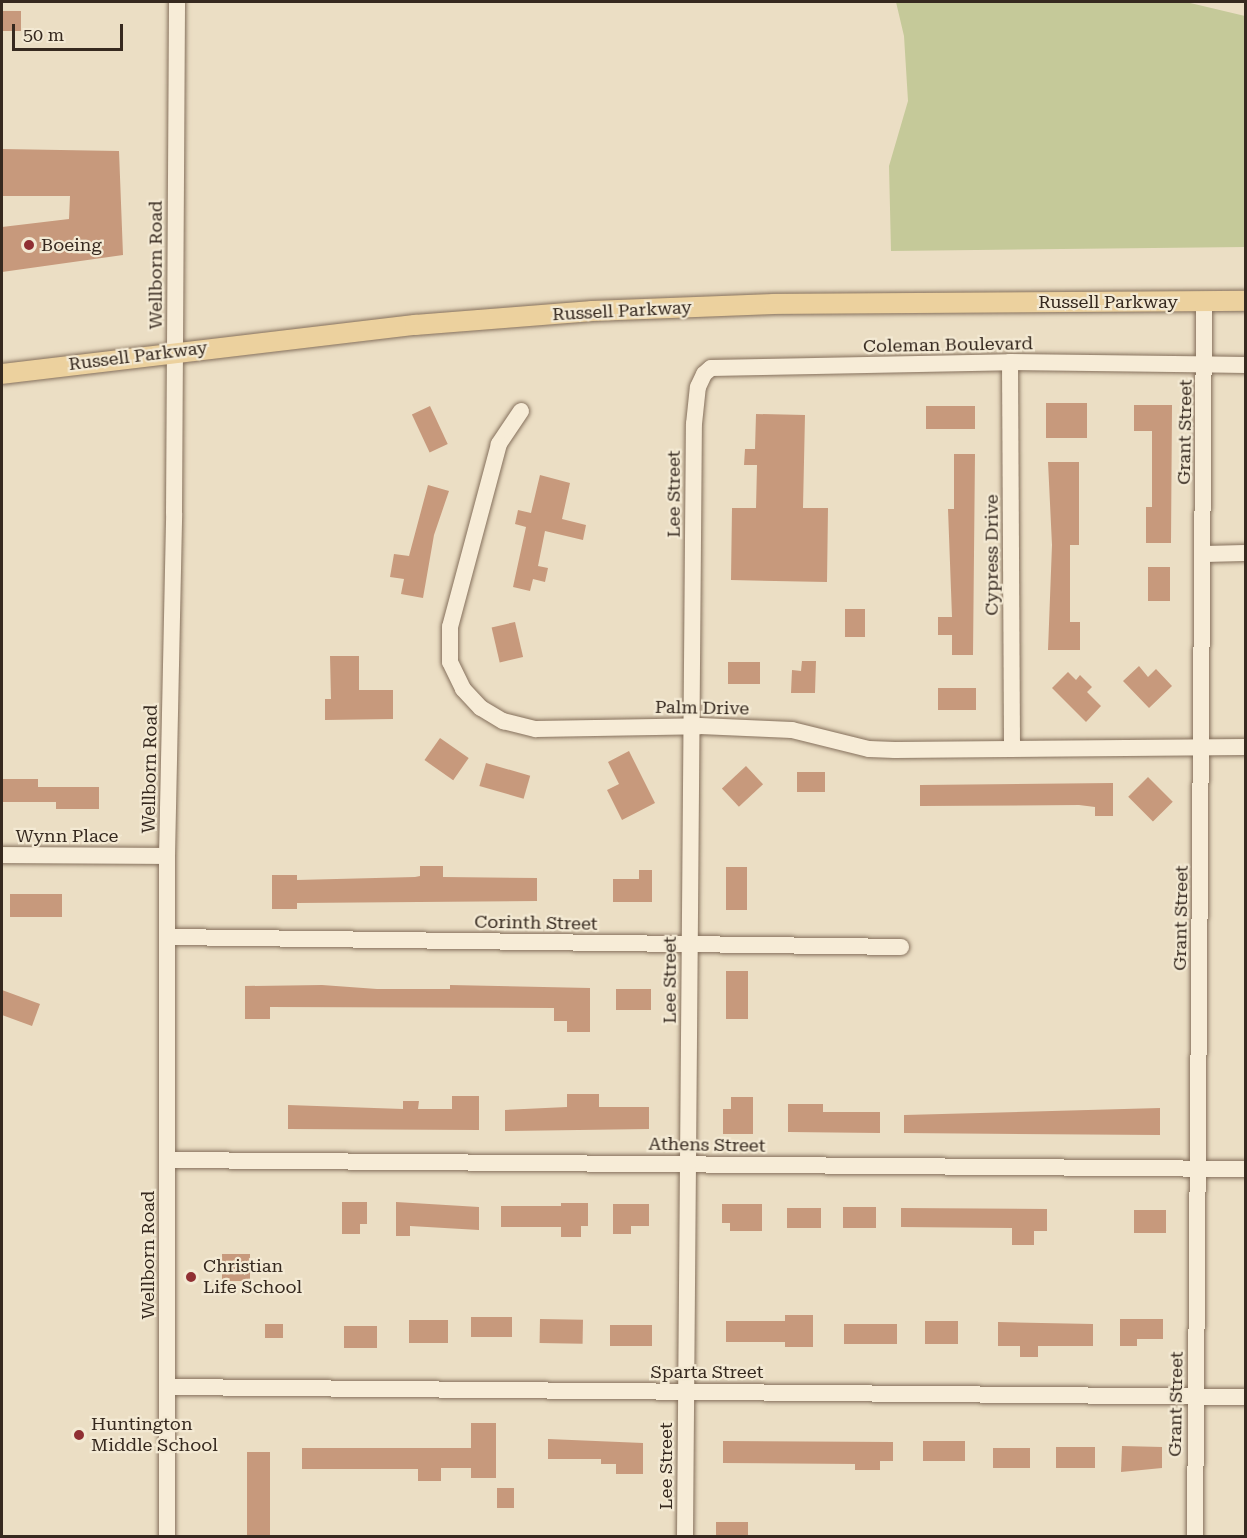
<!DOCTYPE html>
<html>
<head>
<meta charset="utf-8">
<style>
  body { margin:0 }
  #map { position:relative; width:1247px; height:1538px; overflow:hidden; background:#ebdec4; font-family:"Roboto Serif",serif }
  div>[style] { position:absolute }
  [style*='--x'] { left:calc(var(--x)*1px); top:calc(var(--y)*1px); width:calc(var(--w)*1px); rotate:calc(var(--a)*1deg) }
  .green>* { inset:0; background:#c5c999 }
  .building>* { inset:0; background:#c7997c; transform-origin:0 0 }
  .roads { filter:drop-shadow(0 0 2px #85705c) drop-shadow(0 0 2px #85705c) }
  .minor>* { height:16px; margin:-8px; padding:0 8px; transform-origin:8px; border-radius:8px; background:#f7ecd7 }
  .major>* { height:20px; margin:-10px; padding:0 10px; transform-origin:10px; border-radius:10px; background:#ecd19e }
  .dots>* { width:16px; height:16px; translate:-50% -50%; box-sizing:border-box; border:3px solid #f3e9d3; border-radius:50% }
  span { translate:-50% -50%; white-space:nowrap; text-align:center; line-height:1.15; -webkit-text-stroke:4.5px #f3e9d3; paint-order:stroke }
  .poi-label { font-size:18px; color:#36291f }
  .left { translate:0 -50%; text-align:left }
  .street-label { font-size:18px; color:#36291f }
  .frame { position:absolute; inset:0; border:3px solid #36291f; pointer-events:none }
  .scale { position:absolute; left:12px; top:24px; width:111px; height:27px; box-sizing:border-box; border:3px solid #36291f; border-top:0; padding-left:8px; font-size:18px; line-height:21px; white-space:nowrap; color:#36291f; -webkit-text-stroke:4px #f3e9d3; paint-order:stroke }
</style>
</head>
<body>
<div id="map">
  <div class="green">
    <div style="clip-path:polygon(896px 2px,1186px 2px,1245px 16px,1245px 247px,891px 251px,889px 166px,908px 101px,904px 36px)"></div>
  </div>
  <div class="building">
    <div style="left:2px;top:11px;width:19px;height:20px"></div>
    <div style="clip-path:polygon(2px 149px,119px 151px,123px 255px,2px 272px,2px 227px,69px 219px,70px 196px,2px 196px)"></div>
    <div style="left:1046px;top:403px;width:41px;height:35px"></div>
    <div style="clip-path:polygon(1134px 405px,1172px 405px,1171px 543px,1146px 543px,1146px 507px,1152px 507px,1152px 431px,1134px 431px)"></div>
    <div style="left:430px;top:406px;width:42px;height:20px;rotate:65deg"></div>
    <div style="left:926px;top:406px;width:49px;height:23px"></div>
    <div style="clip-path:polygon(756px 414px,805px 415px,803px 508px,828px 508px,827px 582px,731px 580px,732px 508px,756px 508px,757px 465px,744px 465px,745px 449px,755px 449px)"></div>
    <div style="clip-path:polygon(954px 454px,975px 454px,973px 655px,952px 655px,952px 635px,938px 635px,938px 617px,952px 617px,948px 509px,954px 509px)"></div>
    <div style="clip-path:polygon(1048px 462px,1079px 462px,1079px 545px,1070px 545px,1070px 622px,1080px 622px,1080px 650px,1048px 650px,1052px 545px)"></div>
    <div style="clip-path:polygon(540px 475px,570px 483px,562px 519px,586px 525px,583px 540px,545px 531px,538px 566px,548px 568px,545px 582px,533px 579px,530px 591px,513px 587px,526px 527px,515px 524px,518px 510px,531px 513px)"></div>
    <div style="clip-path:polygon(428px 485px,449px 491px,434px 535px,423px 598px,401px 594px,404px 579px,390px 577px,394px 554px,409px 556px)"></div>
    <div style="left:1148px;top:567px;width:22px;height:34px"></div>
    <div style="left:845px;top:609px;width:20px;height:28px"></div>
    <div style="left:515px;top:622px;width:36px;height:24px;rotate:77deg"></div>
    <div style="clip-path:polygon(330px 656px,359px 656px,359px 690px,393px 690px,393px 719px,325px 720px,325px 699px,331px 699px)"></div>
    <div style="clip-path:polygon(802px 661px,816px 661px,815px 693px,791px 693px,792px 670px,801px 671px)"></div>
    <div style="left:728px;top:662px;width:32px;height:22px"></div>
    <div style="clip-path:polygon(1139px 666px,1148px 677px,1156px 669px,1172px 686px,1149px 708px,1123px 681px)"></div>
    <div style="clip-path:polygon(1068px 672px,1076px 680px,1080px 675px,1092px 687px,1087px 692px,1101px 706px,1086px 722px,1052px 688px)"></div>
    <div style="left:938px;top:688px;width:38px;height:22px"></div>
    <div style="left:440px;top:738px;width:35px;height:27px;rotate:35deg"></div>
    <div style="clip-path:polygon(629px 751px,655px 803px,622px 820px,607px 790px,619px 784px,608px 762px)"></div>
    <div style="left:486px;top:763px;width:46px;height:24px;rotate:16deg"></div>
    <div style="left:746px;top:766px;width:25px;height:33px;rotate:47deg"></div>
    <div style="left:797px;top:772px;width:28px;height:20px"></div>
    <div style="left:1148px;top:777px;width:35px;height:28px;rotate:45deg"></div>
    <div style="clip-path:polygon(2px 779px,38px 779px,38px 787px,99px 787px,99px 809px,56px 809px,56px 802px,2px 802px)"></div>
    <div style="clip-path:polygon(1113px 783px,1113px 816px,1095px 816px,1095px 807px,1079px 805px,920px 806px,920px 785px)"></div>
    <div style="clip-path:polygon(420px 866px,443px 866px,443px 877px,537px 878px,537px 901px,297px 903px,297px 909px,272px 909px,272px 875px,297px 875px,297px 880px,415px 877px,420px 876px)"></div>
    <div style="left:726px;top:867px;width:21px;height:43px"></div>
    <div style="clip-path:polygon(639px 870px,652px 870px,652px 902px,613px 902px,613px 879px,639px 879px)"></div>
    <div style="left:62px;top:894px;width:23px;height:52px;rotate:90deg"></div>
    <div style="left:726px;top:971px;width:22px;height:48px"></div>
    <div style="clip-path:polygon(322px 985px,377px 989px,450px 989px,450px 985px,590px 988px,590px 1032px,567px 1032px,567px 1021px,554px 1021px,554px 1008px,270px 1007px,270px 1019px,245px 1019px,245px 986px)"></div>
    <div style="left:616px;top:989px;width:35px;height:21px"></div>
    <div style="clip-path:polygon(2px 990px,40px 1004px,32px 1026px,2px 1015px)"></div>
    <div style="clip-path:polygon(567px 1094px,599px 1094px,599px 1107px,649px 1107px,649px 1129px,505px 1131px,505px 1110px,567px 1107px)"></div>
    <div style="clip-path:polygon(452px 1096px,479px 1096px,479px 1130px,288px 1129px,288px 1105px,403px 1109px,403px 1101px,419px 1101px,418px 1109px,452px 1109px)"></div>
    <div style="clip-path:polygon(731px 1097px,753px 1097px,753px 1134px,723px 1134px,723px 1109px,731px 1109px)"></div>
    <div style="clip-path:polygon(788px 1104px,823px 1104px,823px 1112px,880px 1112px,880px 1133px,788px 1132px)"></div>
    <div style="clip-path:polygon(1160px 1108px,1160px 1135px,904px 1133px,904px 1115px)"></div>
    <div style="clip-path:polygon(342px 1202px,367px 1202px,367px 1224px,360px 1224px,360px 1234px,342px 1234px)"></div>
    <div style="clip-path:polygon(396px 1202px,479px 1207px,479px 1230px,410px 1226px,410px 1236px,396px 1236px)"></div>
    <div style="clip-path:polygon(561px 1203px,588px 1203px,588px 1226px,581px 1226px,581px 1237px,561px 1237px,561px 1227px,501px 1227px,501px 1206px,561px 1206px)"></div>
    <div style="clip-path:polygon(613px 1204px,649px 1204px,649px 1226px,631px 1226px,631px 1234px,613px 1234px)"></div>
    <div style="clip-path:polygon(722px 1204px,762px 1204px,762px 1231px,730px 1231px,730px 1223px,722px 1223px)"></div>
    <div style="left:843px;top:1207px;width:33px;height:21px"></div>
    <div style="left:787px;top:1208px;width:34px;height:20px"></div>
    <div style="clip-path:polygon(901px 1208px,1047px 1209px,1047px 1231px,1034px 1231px,1034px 1245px,1012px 1245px,1012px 1228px,901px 1227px)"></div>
    <div style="left:1134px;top:1210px;width:32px;height:23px"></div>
    <div style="left:222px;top:1254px;width:28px;height:27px"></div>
    <div style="clip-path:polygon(785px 1315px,813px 1315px,813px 1347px,785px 1347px,785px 1342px,726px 1342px,726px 1321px,785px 1321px)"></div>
    <div style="left:471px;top:1317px;width:41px;height:20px"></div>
    <div style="left:540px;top:1319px;width:43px;height:24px;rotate:1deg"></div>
    <div style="clip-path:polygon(1120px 1319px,1163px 1319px,1163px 1339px,1137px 1339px,1137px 1346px,1120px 1346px)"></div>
    <div style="left:409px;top:1320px;width:39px;height:23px"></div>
    <div style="left:925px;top:1321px;width:33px;height:23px"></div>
    <div style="clip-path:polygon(998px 1322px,1093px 1324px,1093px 1346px,1038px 1346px,1038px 1357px,1020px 1357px,1020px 1346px,998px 1346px)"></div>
    <div style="left:265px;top:1324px;width:18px;height:14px"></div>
    <div style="left:844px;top:1324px;width:53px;height:20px"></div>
    <div style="left:610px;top:1325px;width:42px;height:21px"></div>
    <div style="left:344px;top:1326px;width:33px;height:22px"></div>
    <div style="clip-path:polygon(471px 1423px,496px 1423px,496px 1478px,471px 1478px,471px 1468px,441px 1468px,441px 1481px,418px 1481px,418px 1469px,302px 1469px,302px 1448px,471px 1448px)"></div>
    <div style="clip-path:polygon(548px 1439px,643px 1443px,643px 1474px,616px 1474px,616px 1464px,601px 1464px,601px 1459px,548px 1459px)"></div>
    <div style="clip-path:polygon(723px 1441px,893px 1442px,893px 1461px,880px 1461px,880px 1470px,855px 1470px,855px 1464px,723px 1463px)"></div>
    <div style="left:923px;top:1441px;width:42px;height:20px"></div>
    <div style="clip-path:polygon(1122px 1446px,1162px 1447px,1162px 1468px,1121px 1472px)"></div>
    <div style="left:1056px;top:1447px;width:39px;height:21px"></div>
    <div style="left:993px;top:1448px;width:37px;height:20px"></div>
    <div style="left:247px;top:1452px;width:23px;height:84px"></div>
    <div style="left:497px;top:1488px;width:17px;height:20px"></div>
    <div style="left:716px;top:1522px;width:32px;height:14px"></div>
  </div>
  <div class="roads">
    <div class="minor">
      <div style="--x:1010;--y:362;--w:385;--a:89.7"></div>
      <div style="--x:521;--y:411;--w:40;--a:124"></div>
      <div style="--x:499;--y:444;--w:189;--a:105"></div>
      <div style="--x:450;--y:627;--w:35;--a:90"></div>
      <div style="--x:450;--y:662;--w:30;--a:64"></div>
      <div style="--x:463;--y:689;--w:26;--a:47"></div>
      <div style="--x:481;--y:708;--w:26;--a:31"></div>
      <div style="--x:503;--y:721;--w:34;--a:14"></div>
      <div style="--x:536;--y:729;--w:164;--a:-1"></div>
      <div style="--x:700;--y:726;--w:92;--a:2.5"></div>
      <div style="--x:792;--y:730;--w:79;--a:13.9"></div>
      <div style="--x:869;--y:749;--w:26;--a:2"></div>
      <div style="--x:895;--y:750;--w:351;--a:-0.5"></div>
      <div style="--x:1203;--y:554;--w:43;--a:-1.3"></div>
      <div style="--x:2;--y:855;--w:165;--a:0.3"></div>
      <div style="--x:169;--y:937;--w:732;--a:0.78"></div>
      <div style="--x:168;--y:1160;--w:1078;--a:0.48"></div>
      <div style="--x:168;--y:1387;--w:1078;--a:0.53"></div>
      <div style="--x:167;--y:1536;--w:680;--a:-90"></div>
      <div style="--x:167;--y:856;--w:343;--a:-88.8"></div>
      <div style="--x:174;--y:513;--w:511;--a:-89.66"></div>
      <div style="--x:685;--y:1536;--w:1112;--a:-89.54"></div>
      <div style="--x:694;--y:424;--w:37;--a:-84"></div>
      <div style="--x:698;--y:387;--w:14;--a:-65"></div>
      <div style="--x:704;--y:374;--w:9;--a:-41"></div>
      <div style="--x:711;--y:368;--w:299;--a:-1.1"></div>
      <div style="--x:1010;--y:362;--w:236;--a:0.7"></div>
      <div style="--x:1195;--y:1536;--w:1235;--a:-89.58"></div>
    </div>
    <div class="major">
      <div style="--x:2;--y:374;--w:416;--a:-6.8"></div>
      <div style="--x:415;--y:325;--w:178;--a:-4.5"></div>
      <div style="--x:592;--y:311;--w:182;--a:-2.2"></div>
      <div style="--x:774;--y:304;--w:472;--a:-0.4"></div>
    </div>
  </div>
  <div class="dots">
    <div style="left:29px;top:245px;background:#902f33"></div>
    <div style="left:191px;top:1277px;background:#902f33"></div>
    <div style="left:79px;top:1435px;background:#902f33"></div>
  </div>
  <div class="poi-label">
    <span class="left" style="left:41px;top:245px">Boeing</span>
    <span class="left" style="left:203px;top:1277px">Christian<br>Life School</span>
    <span class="left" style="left:91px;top:1435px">Huntington<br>Middle School</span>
  </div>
  <div class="street-label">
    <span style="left:156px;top:265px;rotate:-90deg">Wellborn Road</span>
    <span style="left:1108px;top:302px">Russell Parkway</span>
    <span style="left:622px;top:311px;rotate:-3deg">Russell Parkway</span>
    <span style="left:948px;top:345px;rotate:-1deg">Coleman Boulevard</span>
    <span style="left:138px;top:356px;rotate:-7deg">Russell Parkway</span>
    <span style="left:1185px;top:432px;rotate:-89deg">Grant Street</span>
    <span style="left:674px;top:494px;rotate:-90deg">Lee Street</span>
    <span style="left:992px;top:555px;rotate:-90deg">Cypress Drive</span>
    <span style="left:702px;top:708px;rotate:1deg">Palm Drive</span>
    <span style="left:150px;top:769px;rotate:-89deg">Wellborn Road</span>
    <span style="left:67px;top:836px">Wynn Place</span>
    <span style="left:1181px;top:918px;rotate:-89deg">Grant Street</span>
    <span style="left:536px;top:923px;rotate:1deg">Corinth Street</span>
    <span style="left:670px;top:980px;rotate:-90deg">Lee Street</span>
    <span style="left:707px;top:1145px;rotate:1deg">Athens Street</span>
    <span style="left:148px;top:1255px;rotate:-90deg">Wellborn Road</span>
    <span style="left:707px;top:1372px">Sparta Street</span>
    <span style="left:1176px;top:1404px;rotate:-89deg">Grant Street</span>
    <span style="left:666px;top:1466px;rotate:-90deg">Lee Street</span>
  </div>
  <div class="frame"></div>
  <div class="scale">50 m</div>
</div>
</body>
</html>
